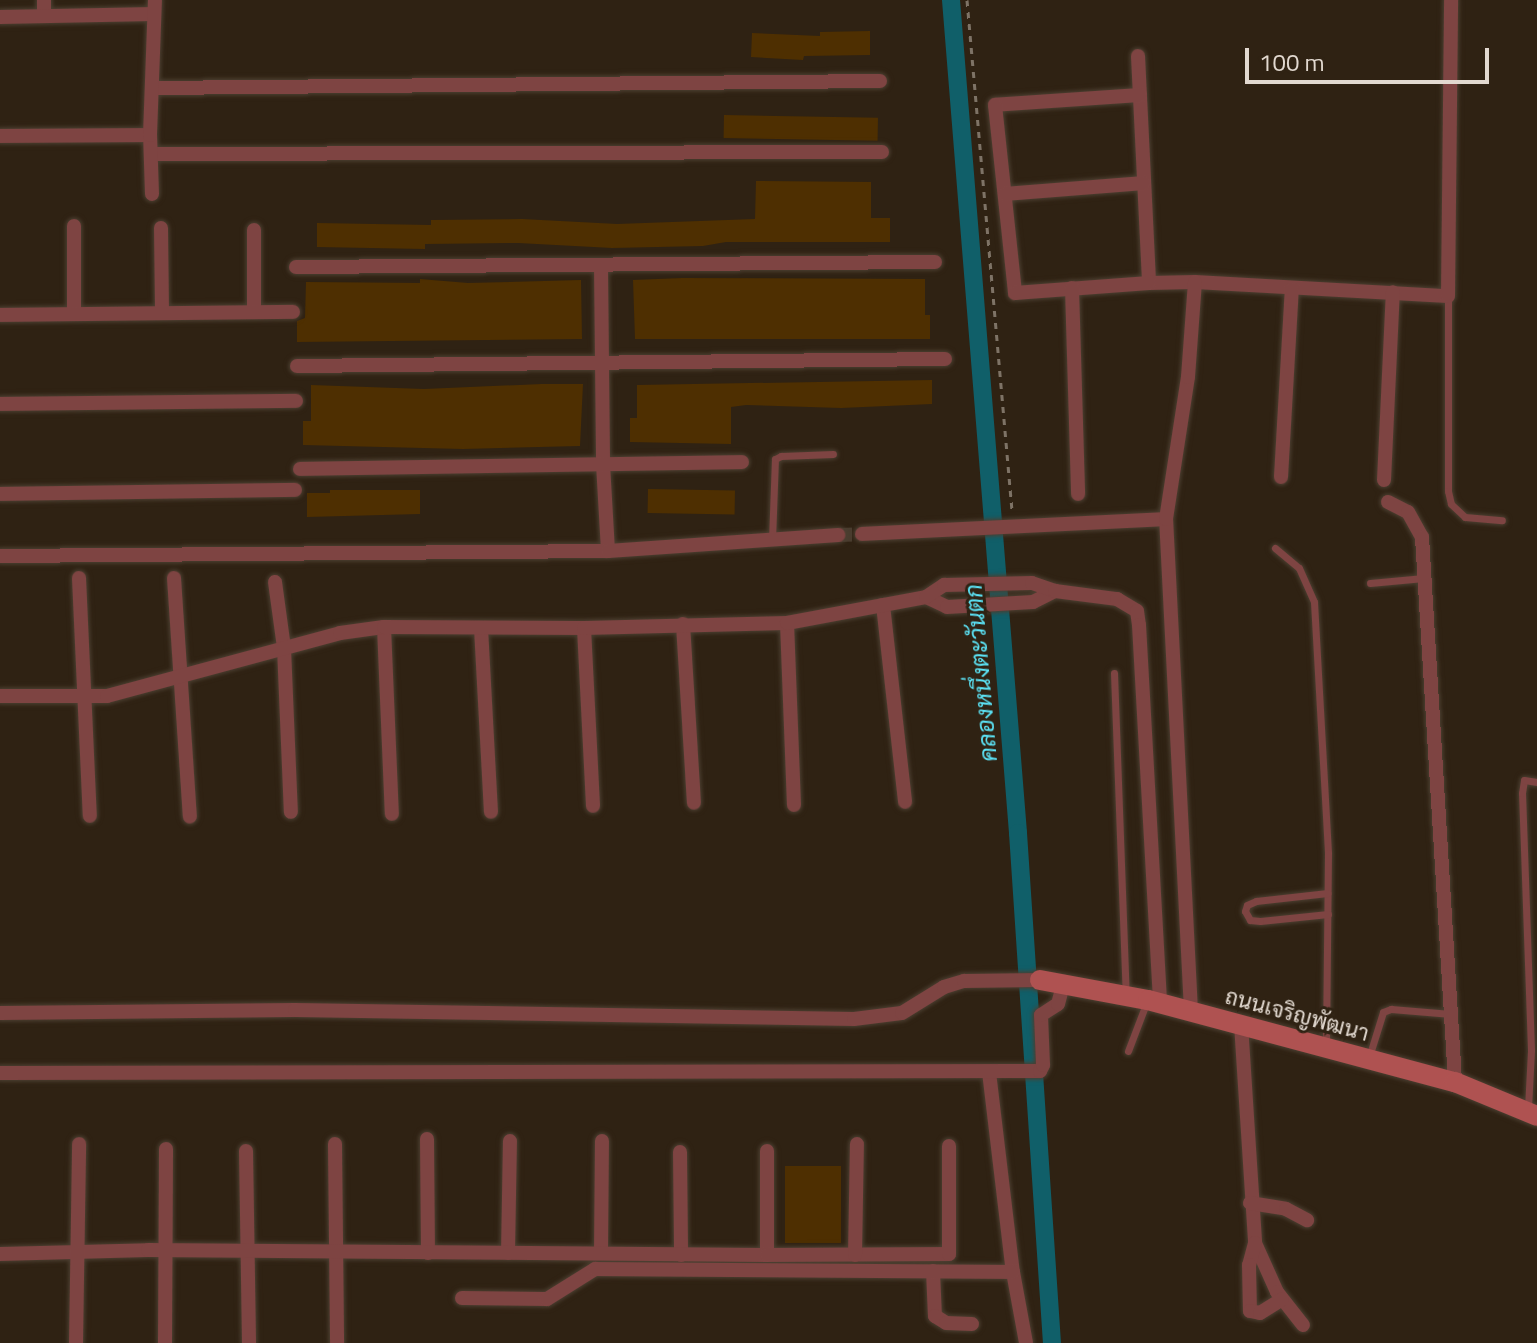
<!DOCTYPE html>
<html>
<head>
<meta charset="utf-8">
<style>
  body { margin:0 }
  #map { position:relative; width:1537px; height:1343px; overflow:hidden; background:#2f2213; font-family:"Titillium Web",Sarabun,sans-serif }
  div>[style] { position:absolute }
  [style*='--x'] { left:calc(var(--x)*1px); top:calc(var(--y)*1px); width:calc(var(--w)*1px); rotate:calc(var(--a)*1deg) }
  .canal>* { height:18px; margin:-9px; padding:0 9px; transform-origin:9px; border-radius:9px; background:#105f69 }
  .building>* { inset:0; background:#4e2f01; transform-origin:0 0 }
  .street-tunnel>* { height:14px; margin-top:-7px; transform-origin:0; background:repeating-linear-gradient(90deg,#4a3d2f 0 14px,transparent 0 21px) }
  .path>* { height:3px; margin-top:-1.5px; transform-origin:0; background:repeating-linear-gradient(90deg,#7e7366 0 6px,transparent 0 12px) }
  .roads { filter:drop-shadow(0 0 2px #4c3f31) drop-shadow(0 0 2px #4c3f31) }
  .lane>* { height:7px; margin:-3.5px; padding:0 3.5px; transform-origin:3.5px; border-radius:3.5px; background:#7e4442 }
  .street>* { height:14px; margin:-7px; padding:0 7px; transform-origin:7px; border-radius:7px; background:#7e4442 }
  .secondary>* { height:20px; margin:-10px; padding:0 10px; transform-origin:10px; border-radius:10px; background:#af5251 }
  span { translate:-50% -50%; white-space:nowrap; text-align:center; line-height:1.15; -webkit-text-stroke:6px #2f2213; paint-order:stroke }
  .street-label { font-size:22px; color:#e2d9d0 }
  .water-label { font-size:24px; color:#5ce5f8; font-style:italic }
  .scale { position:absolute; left:1245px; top:48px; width:244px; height:36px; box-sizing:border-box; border:4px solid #e2d9d0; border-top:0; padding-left:10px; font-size:24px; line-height:28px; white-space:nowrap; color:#e2d9d0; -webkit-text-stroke:6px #2f2213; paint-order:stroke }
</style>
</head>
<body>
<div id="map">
  <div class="canal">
    <div style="--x:951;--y:0;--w:836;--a:85.4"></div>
    <div style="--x:1018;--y:833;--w:511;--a:86.19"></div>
  </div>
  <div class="building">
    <div style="clip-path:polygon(870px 31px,870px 55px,804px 56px,803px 60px,751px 57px,752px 33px,820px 36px,820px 32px)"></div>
    <div style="left:724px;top:115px;width:154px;height:23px;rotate:1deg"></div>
    <div style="clip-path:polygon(756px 181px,871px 182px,871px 218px,890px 218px,890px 242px,726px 242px,703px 246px,612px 248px,518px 243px,425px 244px,425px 249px,317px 247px,317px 223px,431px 225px,431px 220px,522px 219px,617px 224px,755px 219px)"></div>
    <div style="clip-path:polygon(682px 278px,925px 279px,925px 315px,930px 315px,930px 339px,635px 339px,633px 280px)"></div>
    <div style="clip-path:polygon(420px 279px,468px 283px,581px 280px,582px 339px,297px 342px,297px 321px,305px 318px,306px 282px,420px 283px)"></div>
    <div style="clip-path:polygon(932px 380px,932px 404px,841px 408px,746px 405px,731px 407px,731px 444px,630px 442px,630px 418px,637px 418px,637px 385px)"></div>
    <div style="clip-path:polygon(542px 384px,583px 384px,580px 446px,463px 449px,303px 445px,303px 421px,311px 421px,311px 385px,424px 389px)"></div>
    <div style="left:648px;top:489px;width:87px;height:24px;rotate:1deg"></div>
    <div style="clip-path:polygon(330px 490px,420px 490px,420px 514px,307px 517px,307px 493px,330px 493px)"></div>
    <div style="left:785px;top:1166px;width:56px;height:77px"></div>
  </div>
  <div class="street-tunnel">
    <div style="--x:838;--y:535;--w:24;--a:-2"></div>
  </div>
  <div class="path">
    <div style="--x:967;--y:0;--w:512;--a:84.96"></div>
  </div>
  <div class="roads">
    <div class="lane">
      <div style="--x:1448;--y:296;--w:195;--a:90"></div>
      <div style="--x:1448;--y:491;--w:13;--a:77"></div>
      <div style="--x:1451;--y:504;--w:19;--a:43"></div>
      <div style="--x:1465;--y:517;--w:37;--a:5"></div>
      <div style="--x:772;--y:540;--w:81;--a:-87.9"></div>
      <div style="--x:775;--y:459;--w:7;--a:-27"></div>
      <div style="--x:781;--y:456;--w:52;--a:-2.2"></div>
      <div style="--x:1275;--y:548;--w:31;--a:40"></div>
      <div style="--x:1299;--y:568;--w:37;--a:66"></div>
      <div style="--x:1314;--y:602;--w:251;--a:86.8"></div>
      <div style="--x:1328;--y:853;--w:192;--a:90.6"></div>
      <div style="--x:1370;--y:583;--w:54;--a:-5.3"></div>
      <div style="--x:1114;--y:673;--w:320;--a:87.9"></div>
      <div style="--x:1328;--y:914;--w:68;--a:174.1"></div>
      <div style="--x:1260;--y:921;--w:10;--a:-174"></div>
      <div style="--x:1250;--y:920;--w:10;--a:-119"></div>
      <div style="--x:1245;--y:911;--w:6;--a:-72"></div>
      <div style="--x:1247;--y:905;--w:10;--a:-24"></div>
      <div style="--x:1256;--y:901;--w:72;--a:-6.3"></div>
      <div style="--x:1128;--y:1051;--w:53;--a:-69.2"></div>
      <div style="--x:1369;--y:1057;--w:47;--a:-72.7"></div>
      <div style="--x:1383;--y:1012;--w:9;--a:-21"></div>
      <div style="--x:1391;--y:1009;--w:60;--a:4.8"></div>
      <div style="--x:1528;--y:1108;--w:58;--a:-87"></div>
      <div style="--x:1531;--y:1050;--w:257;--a:-92"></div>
      <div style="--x:1522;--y:793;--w:13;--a:-81"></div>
      <div style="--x:1524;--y:780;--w:13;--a:9"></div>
    </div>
    <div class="street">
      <div style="--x:44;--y:16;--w:16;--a:-90"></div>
      <div style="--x:0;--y:17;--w:154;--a:-1.1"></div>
      <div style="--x:1138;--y:56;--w:227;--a:87.2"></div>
      <div style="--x:1149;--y:283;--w:46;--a:-1.2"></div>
      <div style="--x:1195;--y:282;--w:253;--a:3.2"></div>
      <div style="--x:1448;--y:296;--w:296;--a:-89.4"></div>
      <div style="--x:152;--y:88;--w:728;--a:-0.55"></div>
      <div style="--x:1140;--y:95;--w:145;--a:176.1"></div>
      <div style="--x:995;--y:105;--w:189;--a:83.9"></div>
      <div style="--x:1015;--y:293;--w:134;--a:-4.3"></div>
      <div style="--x:0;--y:136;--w:150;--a:-0.4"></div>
      <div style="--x:151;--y:154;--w:731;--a:-0.16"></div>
      <div style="--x:152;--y:194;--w:59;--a:-91.9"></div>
      <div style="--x:150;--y:135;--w:135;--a:-87.9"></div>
      <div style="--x:1005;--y:194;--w:139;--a:-4.5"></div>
      <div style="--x:161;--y:228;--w:85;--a:89.3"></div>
      <div style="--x:601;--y:266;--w:198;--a:89.4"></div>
      <div style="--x:603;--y:464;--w:87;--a:86.7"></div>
      <div style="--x:296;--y:267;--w:639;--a:-0.45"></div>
      <div style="--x:1072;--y:288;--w:206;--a:88.3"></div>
      <div style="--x:254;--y:312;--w:82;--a:-90"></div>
      <div style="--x:74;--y:314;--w:88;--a:-90"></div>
      <div style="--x:0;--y:315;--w:293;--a:-0.6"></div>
      <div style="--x:297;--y:366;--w:648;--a:-0.62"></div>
      <div style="--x:0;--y:404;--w:296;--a:-0.6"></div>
      <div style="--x:300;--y:469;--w:442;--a:-0.9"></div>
      <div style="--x:1281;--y:477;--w:188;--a:-86.7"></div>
      <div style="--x:1384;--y:480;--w:188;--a:-87.3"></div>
      <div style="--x:0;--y:494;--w:295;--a:-0.8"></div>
      <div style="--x:1388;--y:502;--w:22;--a:27"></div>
      <div style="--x:1408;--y:512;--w:29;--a:61"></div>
      <div style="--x:1422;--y:537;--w:546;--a:86.53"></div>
      <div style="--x:862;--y:534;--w:304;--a:-2.8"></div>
      <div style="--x:0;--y:556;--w:608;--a:-0.47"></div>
      <div style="--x:608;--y:551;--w:231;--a:-4"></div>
      <div style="--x:79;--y:578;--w:238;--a:87.4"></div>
      <div style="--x:174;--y:578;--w:239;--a:86.2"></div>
      <div style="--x:275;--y:582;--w:67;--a:82.2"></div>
      <div style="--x:284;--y:648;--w:164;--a:87.6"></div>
      <div style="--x:926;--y:597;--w:23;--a:25"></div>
      <div style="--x:947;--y:607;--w:86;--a:-3.3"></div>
      <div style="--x:1033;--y:602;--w:25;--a:-27"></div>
      <div style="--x:883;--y:605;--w:198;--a:83.6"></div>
      <div style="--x:787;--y:623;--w:182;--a:87.8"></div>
      <div style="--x:683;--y:624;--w:179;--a:86.5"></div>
      <div style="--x:384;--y:627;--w:187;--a:87.6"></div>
      <div style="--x:481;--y:628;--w:184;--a:86.9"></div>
      <div style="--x:584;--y:628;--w:178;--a:87.1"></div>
      <div style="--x:0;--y:696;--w:107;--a:0"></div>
      <div style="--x:107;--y:696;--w:241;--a:-15.1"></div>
      <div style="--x:340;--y:633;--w:44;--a:-7.8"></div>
      <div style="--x:384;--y:627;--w:200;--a:0.3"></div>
      <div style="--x:584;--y:628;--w:203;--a:-1.4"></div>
      <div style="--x:787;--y:623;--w:141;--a:-10.6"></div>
      <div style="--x:926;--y:597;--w:22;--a:-34"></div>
      <div style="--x:944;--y:585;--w:88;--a:-1.3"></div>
      <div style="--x:1032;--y:583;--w:24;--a:19"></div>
      <div style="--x:1055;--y:591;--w:63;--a:7.4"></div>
      <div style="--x:1117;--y:599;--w:23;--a:31"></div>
      <div style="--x:1137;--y:611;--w:14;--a:82"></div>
      <div style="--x:1139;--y:625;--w:379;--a:86.8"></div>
      <div style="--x:1191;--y:1011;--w:493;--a:-92.9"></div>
      <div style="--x:1166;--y:519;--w:144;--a:-81.2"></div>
      <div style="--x:1188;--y:377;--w:95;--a:-85.8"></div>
      <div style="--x:0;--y:1013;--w:295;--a:-0.6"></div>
      <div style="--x:295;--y:1010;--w:559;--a:0.92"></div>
      <div style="--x:854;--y:1019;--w:48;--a:-7.1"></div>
      <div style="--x:902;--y:1013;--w:49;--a:-31.8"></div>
      <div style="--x:944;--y:987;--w:21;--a:-17"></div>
      <div style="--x:964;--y:981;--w:76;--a:-0.8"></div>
      <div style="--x:1241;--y:1024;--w:219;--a:86.3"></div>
      <div style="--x:1255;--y:1243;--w:54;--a:65.8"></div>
      <div style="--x:1277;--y:1292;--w:42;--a:51.8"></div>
      <div style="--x:989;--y:1072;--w:201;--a:83.2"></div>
      <div style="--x:1013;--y:1272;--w:72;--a:79.6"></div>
      <div style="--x:0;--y:1073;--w:1040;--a:-0.11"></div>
      <div style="--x:1040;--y:1071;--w:7;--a:-63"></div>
      <div style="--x:1043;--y:1065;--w:50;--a:-92.3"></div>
      <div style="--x:1041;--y:1015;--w:20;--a:-33"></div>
      <div style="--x:1058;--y:1004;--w:23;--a:-75"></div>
      <div style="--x:427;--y:1139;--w:114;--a:89.5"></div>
      <div style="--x:335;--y:1144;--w:199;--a:89.4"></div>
      <div style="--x:246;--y:1151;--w:192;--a:89.1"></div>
      <div style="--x:680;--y:1152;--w:103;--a:89.4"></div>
      <div style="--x:1250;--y:1203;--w:36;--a:9"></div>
      <div style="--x:1286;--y:1209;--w:24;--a:28"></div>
      <div style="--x:1255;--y:1243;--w:23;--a:105"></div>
      <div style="--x:1249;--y:1265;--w:46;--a:88.8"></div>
      <div style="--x:1250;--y:1311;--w:10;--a:11"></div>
      <div style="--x:1260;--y:1313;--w:26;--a:-32"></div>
      <div style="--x:508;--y:1253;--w:112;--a:-89"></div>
      <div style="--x:601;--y:1253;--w:112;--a:-89.5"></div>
      <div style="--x:0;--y:1254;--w:148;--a:-1.5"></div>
      <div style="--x:148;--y:1250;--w:619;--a:0.46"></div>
      <div style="--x:767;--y:1255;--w:104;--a:-90"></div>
      <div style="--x:767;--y:1255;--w:182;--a:-0.3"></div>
      <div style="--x:949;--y:1254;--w:108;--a:-90"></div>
      <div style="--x:855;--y:1255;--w:111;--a:-89"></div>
      <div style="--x:933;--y:1271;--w:45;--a:87.5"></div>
      <div style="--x:935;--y:1316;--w:13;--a:32"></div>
      <div style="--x:946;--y:1323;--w:26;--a:2"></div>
      <div style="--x:462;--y:1298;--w:85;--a:0.7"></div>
      <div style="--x:547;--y:1299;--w:57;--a:-32"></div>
      <div style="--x:595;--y:1269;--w:418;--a:0.4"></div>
      <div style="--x:76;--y:1343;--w:199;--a:-89.1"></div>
      <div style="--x:165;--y:1343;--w:194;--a:-89.7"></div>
    </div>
    <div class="secondary">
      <div style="--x:1040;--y:980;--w:110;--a:10.5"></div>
      <div style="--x:1148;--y:1000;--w:318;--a:15"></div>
      <div style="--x:1455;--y:1082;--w:89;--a:22.5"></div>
    </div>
  </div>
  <div class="street-label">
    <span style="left:1297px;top:1015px;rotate:15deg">ถนนเจริญพัฒนา</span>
  </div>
  <div class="water-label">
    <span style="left:981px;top:673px;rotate:-95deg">คลองหนึ่งตะวันตก</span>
  </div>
  <div class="scale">100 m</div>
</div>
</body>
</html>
